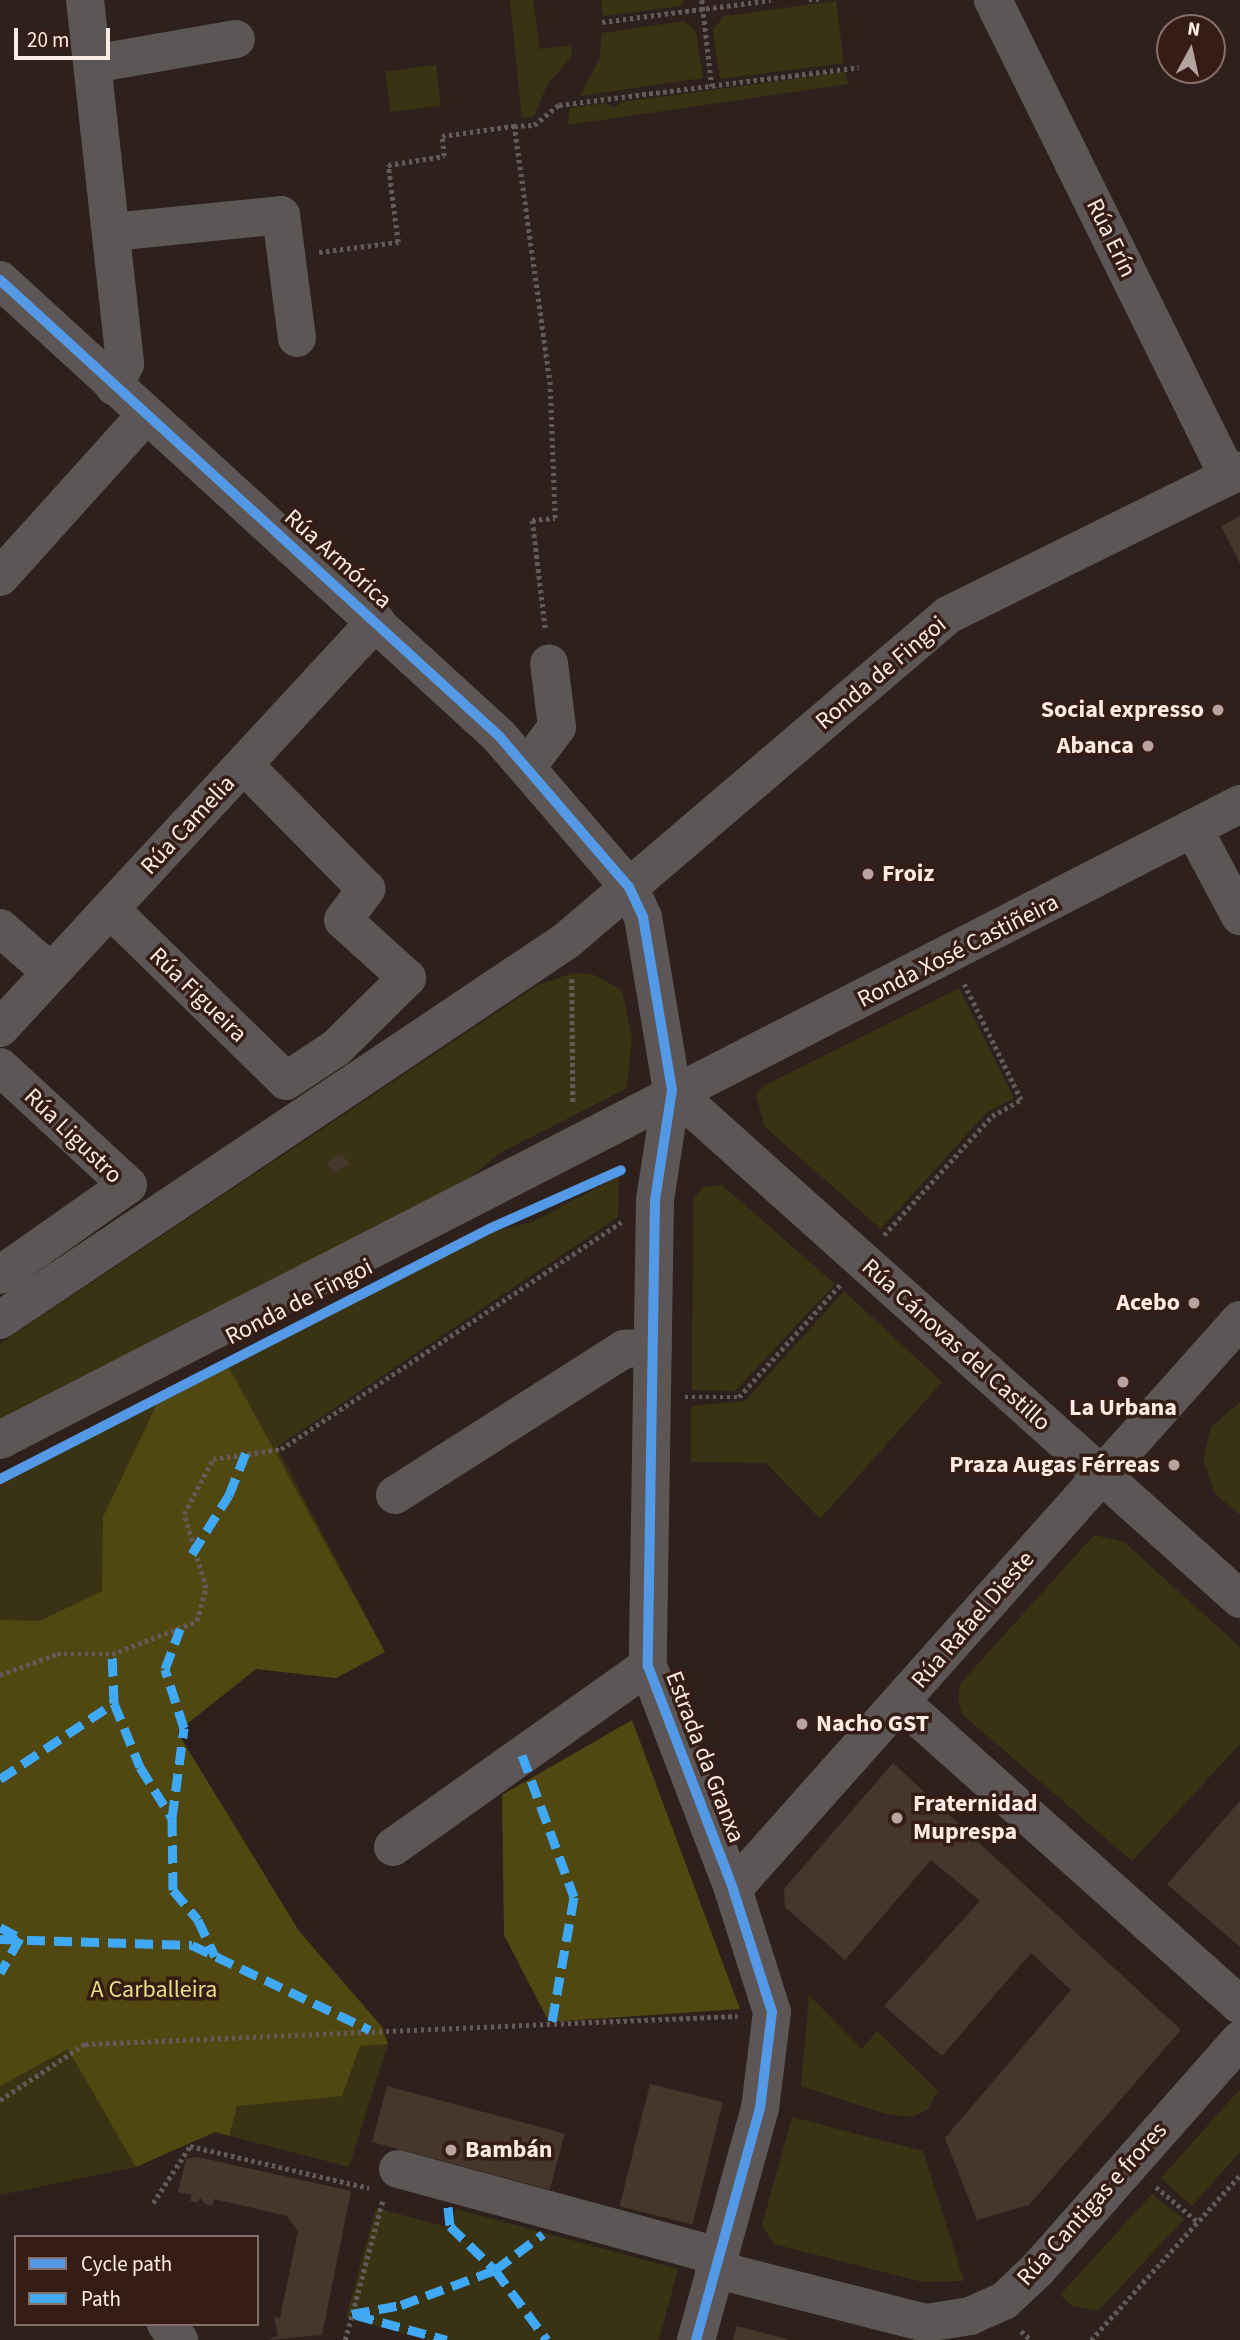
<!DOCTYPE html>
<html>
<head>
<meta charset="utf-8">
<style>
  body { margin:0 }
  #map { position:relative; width:1240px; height:2340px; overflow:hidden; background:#2e201c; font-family:"Source Sans 3",sans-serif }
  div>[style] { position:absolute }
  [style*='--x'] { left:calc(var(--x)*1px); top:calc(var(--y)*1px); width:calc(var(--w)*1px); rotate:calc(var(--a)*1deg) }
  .green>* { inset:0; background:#393314; transform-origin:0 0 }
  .forest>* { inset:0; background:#504810 }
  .building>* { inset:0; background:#45372c; transform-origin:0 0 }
  .path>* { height:4.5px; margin-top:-2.25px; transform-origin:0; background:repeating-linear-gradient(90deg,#625b59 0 3.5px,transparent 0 7px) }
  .minor>* { height:38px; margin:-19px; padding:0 19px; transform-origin:19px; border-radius:19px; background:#5c5756 }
  .quiet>* { height:9px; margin-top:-4.5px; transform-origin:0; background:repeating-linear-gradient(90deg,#3fa9f5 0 18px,transparent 0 27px) }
  .cycleway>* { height:10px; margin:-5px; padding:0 5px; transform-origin:5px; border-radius:5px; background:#5399e6 }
  .dots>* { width:19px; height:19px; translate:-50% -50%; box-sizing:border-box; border:4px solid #351d15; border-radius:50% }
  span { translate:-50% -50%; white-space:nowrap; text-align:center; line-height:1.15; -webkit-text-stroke:7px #351d15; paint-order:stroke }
  .street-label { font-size:24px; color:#fdebe5 }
  .poi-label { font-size:24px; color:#fdebe5; font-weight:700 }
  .right { translate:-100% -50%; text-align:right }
  .left { translate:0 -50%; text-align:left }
  .park-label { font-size:24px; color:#e9de85 }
  .legend { position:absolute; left:14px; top:2235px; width:245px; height:91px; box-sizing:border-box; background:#351d15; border:2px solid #856f68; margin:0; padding:9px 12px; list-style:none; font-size:21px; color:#fdebe5 }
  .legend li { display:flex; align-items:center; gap:14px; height:35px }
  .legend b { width:35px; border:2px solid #856f68 }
  .north { position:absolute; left:1156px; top:14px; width:70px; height:70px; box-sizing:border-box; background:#351d15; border:2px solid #856f68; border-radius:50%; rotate:8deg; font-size:19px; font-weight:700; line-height:28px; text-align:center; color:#fdebe5 }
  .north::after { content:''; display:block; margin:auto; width:24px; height:32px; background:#b5a49f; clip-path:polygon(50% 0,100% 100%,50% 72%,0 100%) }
  .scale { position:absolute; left:14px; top:28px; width:96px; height:32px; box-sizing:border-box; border:4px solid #fdebe5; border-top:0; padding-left:9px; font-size:21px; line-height:24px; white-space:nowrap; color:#fdebe5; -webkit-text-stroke:5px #351d15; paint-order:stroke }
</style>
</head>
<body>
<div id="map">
  <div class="green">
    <div style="clip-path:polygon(510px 0,533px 0,540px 49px,571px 45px,572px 56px,547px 85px,534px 116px,522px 118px)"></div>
    <div style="clip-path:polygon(601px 0,684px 0,681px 6px,603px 16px)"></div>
    <div style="clip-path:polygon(836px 1px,844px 63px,720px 79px,713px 30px,724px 16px)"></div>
    <div style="clip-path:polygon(684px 21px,696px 32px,703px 78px,580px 96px,599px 60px,602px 33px)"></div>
    <div style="left:436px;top:65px;width:41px;height:51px;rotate:83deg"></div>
    <div style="clip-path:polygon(846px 72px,848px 84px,568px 125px,570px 108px,606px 103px,614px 108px,622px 102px)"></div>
    <div style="clip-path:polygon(573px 973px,592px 974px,622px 990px,632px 1038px,627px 1088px,500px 1153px,467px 1180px,0 1421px,0 1344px,538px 985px)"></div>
    <div style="clip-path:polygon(959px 988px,1014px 1098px,987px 1112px,881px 1229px,765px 1127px,756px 1095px,765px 1085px)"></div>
    <div style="clip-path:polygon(619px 1176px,618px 1217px,277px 1447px,385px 1652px,336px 1678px,256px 1669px,177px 1731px,299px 1931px,382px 2027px,388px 2044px,349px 2167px,215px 2132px,136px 2167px,0 2195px,0 1484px,488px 1233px,532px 1222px)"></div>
    <div style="clip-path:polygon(722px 1185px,835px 1284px,735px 1391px,692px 1390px,693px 1200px,703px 1187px)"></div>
    <div style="clip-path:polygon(844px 1291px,942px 1382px,820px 1519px,766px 1463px,691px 1462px,691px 1406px,745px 1401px)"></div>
    <div style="clip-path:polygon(1240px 1402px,1240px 1515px,1215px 1494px,1203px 1459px,1211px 1427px)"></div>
    <div style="clip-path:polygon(1094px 1535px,1124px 1542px,1240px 1647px,1240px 1744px,1132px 1861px,962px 1714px,958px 1698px,960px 1684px)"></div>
    <div style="clip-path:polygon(809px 1995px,862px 2049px,877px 2031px,938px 2091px,927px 2110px,912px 2117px,886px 2114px,801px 2086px)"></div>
    <div style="clip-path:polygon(1240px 2089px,1240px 2152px,1192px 2206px,1161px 2178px)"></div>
    <div style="clip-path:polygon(792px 2117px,923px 2151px,964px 2281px,922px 2282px,774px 2244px,762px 2225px)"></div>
    <div style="clip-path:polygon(1152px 2194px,1184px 2219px,1098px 2311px,1073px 2306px,1060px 2295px)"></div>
    <div style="clip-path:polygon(376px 2208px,451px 2228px,456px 2209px,678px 2269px,659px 2340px,429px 2340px,346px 2318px)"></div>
  </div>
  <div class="forest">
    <div style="clip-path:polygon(228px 1366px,385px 1652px,336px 1678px,256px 1669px,177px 1732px,299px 1931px,382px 2027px,388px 2044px,360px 2046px,342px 2096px,237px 2106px,229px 2136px,215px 2132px,136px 2167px,68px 2049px,0 2086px,0 1620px,40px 1621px,102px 1591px,103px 1517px,158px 1402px)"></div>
    <div style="clip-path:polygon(632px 1720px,740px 2009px,549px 2022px,504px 1935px,502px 1795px)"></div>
  </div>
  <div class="building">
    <div style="clip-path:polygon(1240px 516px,1240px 563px,1221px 526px)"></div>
    <div style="left:342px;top:1153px;width:13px;height:18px;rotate:58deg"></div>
    <div style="clip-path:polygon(893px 1763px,1181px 2030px,1029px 2205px,977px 2220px,945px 2138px,1071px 1990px,1031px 1953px,942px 2056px,884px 2006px,980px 1901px,931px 1860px,845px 1960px,785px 1907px,784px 1889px)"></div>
    <div style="clip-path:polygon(1240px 1801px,1240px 1947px,1167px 1884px)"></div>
    <div style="left:650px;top:2084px;width:75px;height:126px;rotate:14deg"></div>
    <div style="left:387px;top:2086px;width:184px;height:58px;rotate:15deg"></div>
    <div style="clip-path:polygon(198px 2157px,351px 2191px,322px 2335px,269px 2340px,278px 2335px,274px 2317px,280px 2318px,298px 2231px,287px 2216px,214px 2199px,213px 2206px,205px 2204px,200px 2197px,198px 2203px,190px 2201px,192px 2195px,178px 2192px,186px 2159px)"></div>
    <div style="clip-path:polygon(737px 2326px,787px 2339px,787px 2340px,733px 2340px)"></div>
  </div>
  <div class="path">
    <div style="--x:702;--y:0;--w:87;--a:83.4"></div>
    <div style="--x:809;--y:0;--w:12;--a:0"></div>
    <div style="--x:602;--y:22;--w:170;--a:-7.4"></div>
    <div style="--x:319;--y:252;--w:80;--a:-7.2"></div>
    <div style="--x:398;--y:242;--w:78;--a:-97.4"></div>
    <div style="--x:388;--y:165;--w:57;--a:-9.1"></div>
    <div style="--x:444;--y:156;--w:20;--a:-96"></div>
    <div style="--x:442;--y:136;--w:73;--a:-7.9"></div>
    <div style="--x:545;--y:628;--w:109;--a:-96.9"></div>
    <div style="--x:532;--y:520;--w:23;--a:-5"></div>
    <div style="--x:555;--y:518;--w:133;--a:-92.2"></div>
    <div style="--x:550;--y:385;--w:261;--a:-97.9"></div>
    <div style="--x:514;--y:126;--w:20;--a:-3"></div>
    <div style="--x:534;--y:125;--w:32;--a:-39"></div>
    <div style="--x:559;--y:105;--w:302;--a:-7.2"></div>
    <div style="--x:572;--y:979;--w:125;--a:89.5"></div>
    <div style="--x:884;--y:1235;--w:161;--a:-47.8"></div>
    <div style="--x:992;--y:1116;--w:33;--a:-29"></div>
    <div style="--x:1021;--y:1100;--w:129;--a:-116.2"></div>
    <div style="--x:685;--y:1397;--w:54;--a:0"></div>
    <div style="--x:739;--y:1397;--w:151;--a:-48"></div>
    <div style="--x:0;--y:1675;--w:61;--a:-20.2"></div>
    <div style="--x:57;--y:1654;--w:55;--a:0"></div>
    <div style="--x:112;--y:1654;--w:91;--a:-21.2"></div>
    <div style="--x:197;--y:1621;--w:34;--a:-75"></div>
    <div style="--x:206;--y:1588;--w:77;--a:-106.6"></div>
    <div style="--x:184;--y:1514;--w:62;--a:-62.2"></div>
    <div style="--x:213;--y:1459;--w:69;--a:-8.4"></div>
    <div style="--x:281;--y:1449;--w:409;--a:-33.7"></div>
    <div style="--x:0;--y:2100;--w:102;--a:-33.4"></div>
    <div style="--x:85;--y:2044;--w:653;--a:-2.46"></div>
    <div style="--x:1156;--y:2187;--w:55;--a:39.8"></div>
    <div style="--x:153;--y:2203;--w:68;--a:-57"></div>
    <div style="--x:190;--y:2146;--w:184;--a:13.2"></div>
    <div style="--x:1021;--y:2331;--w:13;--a:42"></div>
    <div style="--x:345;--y:2340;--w:146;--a:-74.9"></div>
    <div style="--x:1091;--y:2340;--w:222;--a:-47.9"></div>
  </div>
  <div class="minor">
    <div style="--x:85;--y:0;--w:366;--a:83.7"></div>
    <div style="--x:125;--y:364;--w:25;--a:116"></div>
    <div style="--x:993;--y:0;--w:531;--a:63.72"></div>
    <div style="--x:93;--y:64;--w:145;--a:-9.9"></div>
    <div style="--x:112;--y:232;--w:170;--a:-5.7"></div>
    <div style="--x:281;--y:215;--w:124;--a:82.6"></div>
    <div style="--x:0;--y:280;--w:676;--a:42.42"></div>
    <div style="--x:499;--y:736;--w:199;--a:49.3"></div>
    <div style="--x:629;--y:887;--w:33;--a:65"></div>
    <div style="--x:643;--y:917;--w:175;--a:80.5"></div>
    <div style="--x:672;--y:1090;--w:111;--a:98.8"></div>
    <div style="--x:655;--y:1200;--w:466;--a:90.9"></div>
    <div style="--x:648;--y:1666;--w:239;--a:69.1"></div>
    <div style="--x:733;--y:1889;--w:129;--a:72.4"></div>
    <div style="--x:772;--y:2012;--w:97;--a:97.1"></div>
    <div style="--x:760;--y:2108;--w:241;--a:105.4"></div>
    <div style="--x:0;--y:577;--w:218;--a:-48"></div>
    <div style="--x:527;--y:767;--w:50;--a:-53.1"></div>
    <div style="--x:557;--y:727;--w:64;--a:-97.1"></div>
    <div style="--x:1193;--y:828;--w:100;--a:61.9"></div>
    <div style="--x:110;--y:909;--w:246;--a:44.3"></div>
    <div style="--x:286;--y:1081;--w:60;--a:-33.4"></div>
    <div style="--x:336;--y:1048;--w:100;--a:-44.6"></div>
    <div style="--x:407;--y:978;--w:86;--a:-137.8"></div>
    <div style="--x:343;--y:920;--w:39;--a:-53"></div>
    <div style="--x:366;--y:889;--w:174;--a:-134.5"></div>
    <div style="--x:0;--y:928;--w:67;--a:40.8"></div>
    <div style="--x:0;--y:1028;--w:554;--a:-47.27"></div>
    <div style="--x:0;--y:1067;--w:174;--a:42.7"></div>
    <div style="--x:128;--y:1185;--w:156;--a:144.9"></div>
    <div style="--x:672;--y:1090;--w:763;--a:41.86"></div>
    <div style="--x:0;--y:1320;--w:681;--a:-33.81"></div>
    <div style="--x:566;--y:941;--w:502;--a:-40.48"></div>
    <div style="--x:948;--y:615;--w:326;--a:-26.3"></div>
    <div style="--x:0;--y:1440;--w:1394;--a:-27.15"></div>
    <div style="--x:395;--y:1495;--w:272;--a:-32.5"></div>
    <div style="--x:624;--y:1349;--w:29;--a:-4"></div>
    <div style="--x:902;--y:1703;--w:453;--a:41.8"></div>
    <div style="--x:393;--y:1847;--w:313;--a:-35.4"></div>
    <div style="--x:733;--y:1889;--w:762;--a:-48.3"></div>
    <div style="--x:398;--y:2169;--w:332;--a:15.2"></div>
    <div style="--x:714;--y:2269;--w:219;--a:14.3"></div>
    <div style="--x:926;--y:2323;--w:45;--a:-9"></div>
    <div style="--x:970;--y:2316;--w:37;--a:-24"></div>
    <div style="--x:1004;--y:2301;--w:45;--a:-43.2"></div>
    <div style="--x:1037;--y:2270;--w:307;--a:-48.6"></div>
    <div style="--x:166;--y:2324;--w:21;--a:51"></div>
  </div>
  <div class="quiet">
    <div style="--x:192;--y:1554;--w:70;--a:-57.9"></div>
    <div style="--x:229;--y:1495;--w:46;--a:-68.4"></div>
    <div style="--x:114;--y:1703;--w:69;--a:67.9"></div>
    <div style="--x:140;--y:1767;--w:60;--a:57.9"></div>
    <div style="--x:172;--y:1818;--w:72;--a:89.2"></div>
    <div style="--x:173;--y:1890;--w:39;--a:50"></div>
    <div style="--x:198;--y:1920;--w:40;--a:65"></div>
    <div style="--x:522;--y:1755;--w:151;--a:69.9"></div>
    <div style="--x:574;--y:1897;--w:132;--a:100"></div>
    <div style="--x:0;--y:1779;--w:137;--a:-33.7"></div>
    <div style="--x:114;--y:1703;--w:49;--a:-92.3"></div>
    <div style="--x:172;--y:1818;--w:91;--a:-82.4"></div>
    <div style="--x:184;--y:1728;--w:62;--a:-107.9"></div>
    <div style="--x:165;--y:1669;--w:43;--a:-69.4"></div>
    <div style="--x:0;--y:1927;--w:23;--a:29"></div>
    <div style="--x:20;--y:1938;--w:40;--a:119.7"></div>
    <div style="--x:0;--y:1939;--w:192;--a:1.8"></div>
    <div style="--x:192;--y:1945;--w:197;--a:25.5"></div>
    <div style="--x:448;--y:2207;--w:19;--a:84"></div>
    <div style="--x:450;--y:2226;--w:63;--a:44.4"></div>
    <div style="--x:495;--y:2270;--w:87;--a:53.4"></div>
    <div style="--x:352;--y:2314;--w:50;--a:-10.4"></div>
    <div style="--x:401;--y:2305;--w:100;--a:-20.4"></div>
    <div style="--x:495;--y:2270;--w:60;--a:-36.9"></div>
    <div style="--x:356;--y:2315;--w:94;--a:15.4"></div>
  </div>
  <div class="cycleway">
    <div style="--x:0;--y:280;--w:676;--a:42.42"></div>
    <div style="--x:499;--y:736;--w:199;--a:49.3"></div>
    <div style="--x:629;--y:887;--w:33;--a:65"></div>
    <div style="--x:643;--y:917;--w:175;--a:80.5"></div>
    <div style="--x:672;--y:1090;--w:111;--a:98.8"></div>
    <div style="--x:655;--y:1200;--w:466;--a:90.9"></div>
    <div style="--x:648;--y:1666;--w:239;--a:69.1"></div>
    <div style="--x:733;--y:1889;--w:129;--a:72.4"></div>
    <div style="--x:772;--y:2012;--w:97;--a:97.1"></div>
    <div style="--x:760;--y:2108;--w:241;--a:105.4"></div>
    <div style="--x:0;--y:1479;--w:551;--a:-27.08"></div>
    <div style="--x:491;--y:1228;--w:142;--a:-24"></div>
  </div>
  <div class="dots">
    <div style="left:1218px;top:710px;background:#b5a49f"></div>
    <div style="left:1148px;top:746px;background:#b5a49f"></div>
    <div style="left:868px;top:874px;background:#b5a49f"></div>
    <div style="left:1194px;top:1303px;background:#b5a49f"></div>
    <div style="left:1123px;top:1382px;background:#b5a49f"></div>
    <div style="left:1174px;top:1465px;background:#b5a49f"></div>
    <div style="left:802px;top:1724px;background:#b5a49f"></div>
    <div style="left:897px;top:1818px;background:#b5a49f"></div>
    <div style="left:451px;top:2150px;background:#b5a49f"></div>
  </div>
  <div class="street-label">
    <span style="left:1111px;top:238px;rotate:64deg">Rúa Erín</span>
    <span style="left:338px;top:559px;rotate:42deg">Rúa Armórica</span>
    <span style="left:881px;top:673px;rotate:-40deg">Ronda de Fingoi</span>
    <span style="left:188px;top:825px;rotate:-47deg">Rúa Camelia</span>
    <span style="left:958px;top:951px;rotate:-27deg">Ronda Xosé Castiñeira</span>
    <span style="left:198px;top:995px;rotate:44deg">Rúa Figueira</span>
    <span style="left:73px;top:1136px;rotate:44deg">Rúa Ligustro</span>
    <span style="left:299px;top:1302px;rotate:-27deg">Ronda de Fingoi</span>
    <span style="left:956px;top:1345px;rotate:42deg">Rúa Cánovas del Castillo</span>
    <span style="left:973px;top:1620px;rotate:-49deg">Rúa Rafael Dieste</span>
    <span style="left:705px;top:1757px;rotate:69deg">Estrada da Granxa</span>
    <span style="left:1092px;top:2204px;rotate:-48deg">Rúa Cantigas e frores</span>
  </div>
  <div class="poi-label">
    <span class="right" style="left:1204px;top:710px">Social expresso</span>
    <span class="right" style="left:1134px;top:746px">Abanca</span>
    <span class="left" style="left:882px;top:874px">Froiz</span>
    <span class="right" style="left:1180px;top:1303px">Acebo</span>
    <span style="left:1123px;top:1408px">La Urbana</span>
    <span class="right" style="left:1160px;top:1465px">Praza Augas Férreas</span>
    <span class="left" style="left:816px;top:1724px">Nacho GST</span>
    <span class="left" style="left:913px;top:1818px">Fraternidad<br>Muprespa</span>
    <span class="left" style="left:465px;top:2150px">Bambán</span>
  </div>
  <div class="park-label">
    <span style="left:154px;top:1990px">A Carballeira</span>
  </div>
  <ul class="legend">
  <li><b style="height:9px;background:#5399e6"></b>Cycle path</li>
  <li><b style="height:9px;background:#3fa9f5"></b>Path</li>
  </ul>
  <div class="north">N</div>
  <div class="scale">20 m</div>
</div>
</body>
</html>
